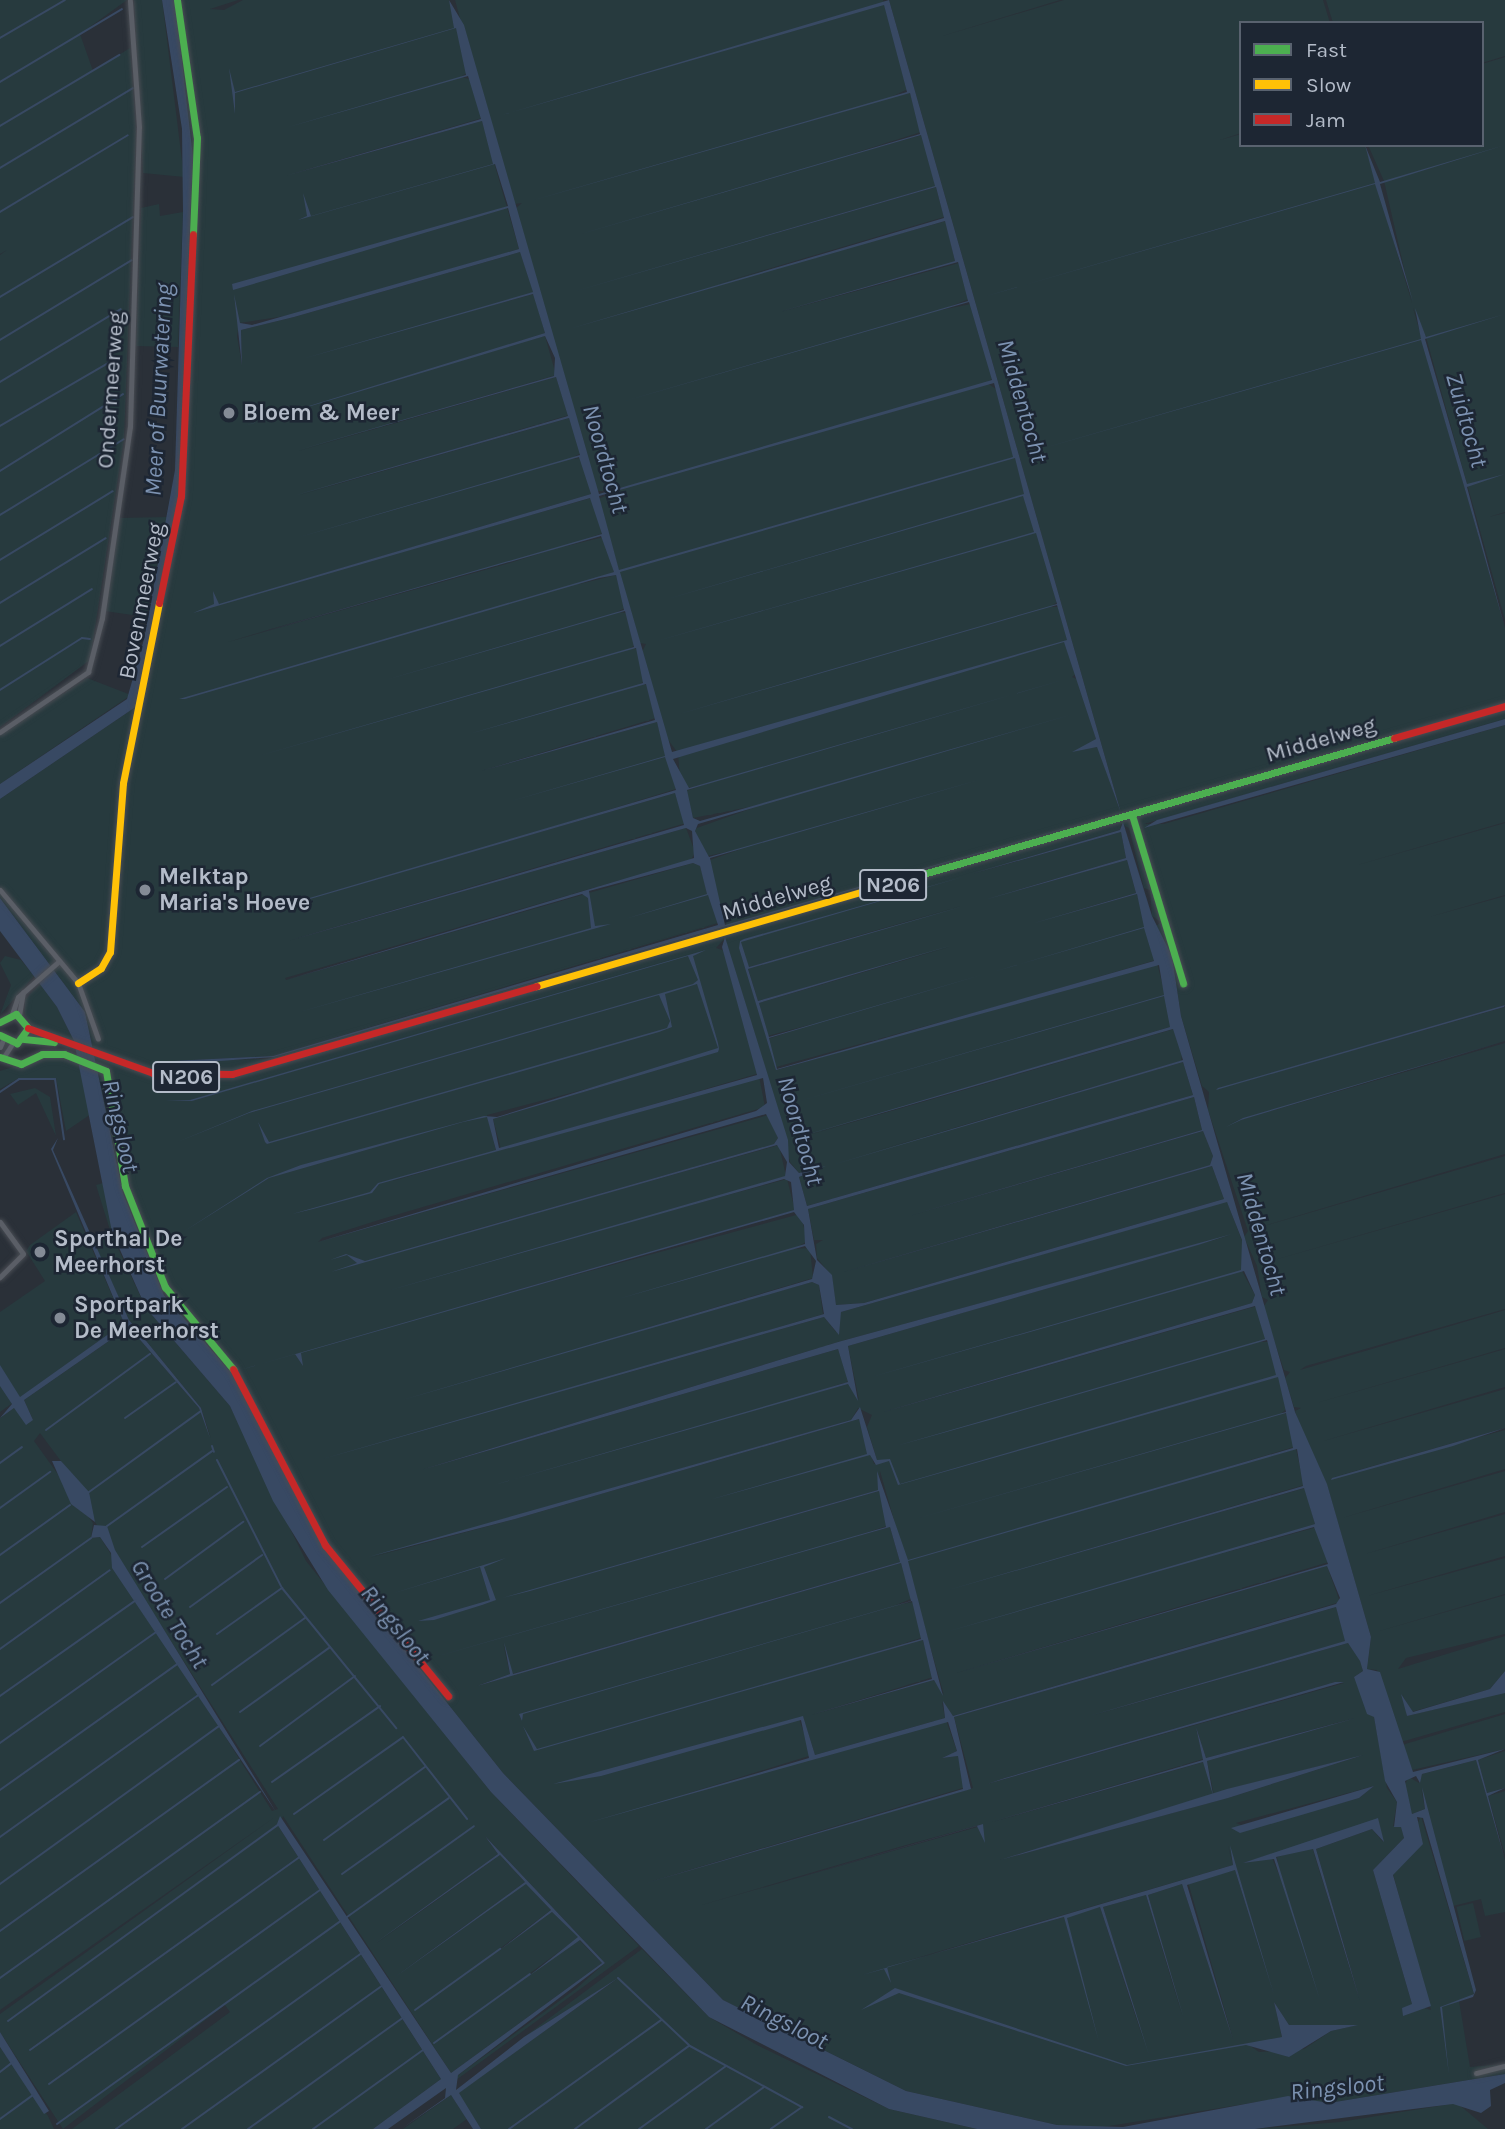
<!DOCTYPE html>
<html>
<head>
<meta charset="utf-8">
<style>
  body { margin:0 }
  #map { position:relative; width:1505px; height:2129px; overflow:hidden; background:#2a3038; font-family:Karla,sans-serif }
  div>[style] { position:absolute }
  [style*='--x'] { left:calc(var(--x)*1px); top:calc(var(--y)*1px); width:calc(var(--w)*1px); rotate:calc(var(--a)*1deg) }
  .green>* { inset:0; background:#273a3e; transform-origin:0 0 }
  .water>* { inset:0; background:#384963 }
  .stream>* { height:2px; margin:-1px; padding:0 1px; transform-origin:1px; border-radius:1px; background:#384963 }
  .roads { filter:drop-shadow(0 0 2px #484c53) drop-shadow(0 0 2px #484c53) }
  .street>* { height:5px; margin:-2.5px; padding:0 2.5px; transform-origin:2.5px; border-radius:2.5px; background:#5a5e66 }
  .fast>* { height:7px; margin:-3.5px; padding:0 3.5px; transform-origin:3.5px; border-radius:3.5px; background:#4caf50 }
  .slow>* { height:7px; margin:-3.5px; padding:0 3.5px; transform-origin:3.5px; border-radius:3.5px; background:#ffc107 }
  .jam>* { height:7px; margin:-3.5px; padding:0 3.5px; transform-origin:3.5px; border-radius:3.5px; background:#c62828 }
  .dots>* { width:19px; height:19px; translate:-50% -50%; box-sizing:border-box; border:4px solid #1d2633; border-radius:50% }
  span { translate:-50% -50%; white-space:nowrap; text-align:center; line-height:1.15; -webkit-text-stroke:5px #1d2633; paint-order:stroke }
  .shield-label span { padding:2px 5px; background:#1d2633; border:2px solid; border-radius:5px; -webkit-text-stroke-width:0 }
  .shield-label { font-size:21px; color:#b4bcc9; font-weight:700 }
  .street-label { font-size:23px; color:#b4bcc9 }
  .poi-label { font-size:23px; color:#b4bcc9; font-weight:700 }
  .left { translate:0 -50%; text-align:left }
  .water-label { font-size:24px; color:#7c92b1; font-style:italic }
  .legend { position:absolute; left:1239px; top:21px; width:245px; height:126px; box-sizing:border-box; background:#1d2633; border:2px solid #59626f; margin:0; padding:9px 12px; list-style:none; font-size:21px; color:#b4bcc9 }
  .legend li { display:flex; align-items:center; gap:14px; height:35px }
  .legend b { width:35px; border:2px solid #59626f }
</style>
</head>
<body>
<div id="map">
  <div class="green">
    <div style="clip-path:polygon(0 0,127px 0,80px 34px,93px 71px,130px 48px,136px 131px,124px 439px,90px 660px,0 727px,0 255px,7px 250px,0 254px)"></div>
    <div style="clip-path:polygon(134px 0,162px 0,184px 177px,143px 173px)"></div>
    <div style="clip-path:polygon(evenodd,175px 0,238px 0,210px 9px,224px 10px,243px 0,449px 0,469px 71px,461px 77px,473px 80px,482px 118px,285px 176px,482px 121px,519px 249px,298px 314px,239px 323px,237px 336px,242px 365px,241px 330px,294px 317px,520px 252px,534px 292px,453px 316px,534px 294px,545px 333px,498px 348px,545px 336px,556px 375px,295px 452px,556px 377px,569px 415px,296px 496px,569px 418px,581px 453px,570px 459px,582px 458px,591px 494px,292px 583px,591px 498px,603px 533px,562px 547px,604px 537px,614px 572px,576px 585px,616px 575px,625px 608px,617px 612px,627px 613px,635px 644px,631px 648px,637px 649px,646px 680px,640px 684px,647px 685px,656px 718px,481px 771px,657px 722px,676px 789px,471px 852px,675px 793px,686px 823px,288px 941px,686px 828px,695px 852px,691px 860px,641px 876px,617px 881px,285px 978px,286px 980px,693px 863px,700px 866px,718px 923px,273px 1056px,154px 1062px,267px 1059px,727px 926px,707px 861px,741px 849px,707px 856px,694px 829px,764px 804px,693px 818px,686px 791px,709px 783px,687px 788px,680px 779px,678px 753px,666px 737px,642px 652px,646px 644px,640px 643px,598px 499px,631px 486px,596px 491px,515px 209px,522px 203px,514px 204px,506px 186px,455px 0,883px 0,908px 89px,889px 98px,910px 93px,921px 132px,842px 157px,922px 135px,936px 186px,713px 251px,936px 187px,944px 217px,717px 284px,946px 221px,955px 261px,780px 312px,959px 263px,969px 299px,941px 310px,971px 304px,993px 378px,987px 383px,996px 389px,1057px 602px,1051px 607px,1059px 607px,1077px 673px,1072px 677px,1079px 680px,1096px 739px,1087px 748px,1098px 747px,1121px 813px,889px 0,1060px 0,939px 37px,1064px 0,1323px 0,1330px 23px,1241px 23px,1241px 133px,1220px 140px,1241px 134px,1241px 145px,1365px 145px,1412px 303px,1384px 181px,1368px 145px,1482px 145px,1482px 64px,1505px 57px,1505px 512px,1489px 517px,1505px 513px,1505px 620px,1426px 337px,1413px 308px,1505px 628px,1505px 719px,1144px 824px,1164px 824px,1505px 725px,1505px 822px,1354px 866px,1505px 823px,1505px 895px,1429px 917px,1505px 896px,1505px 1005px,1217px 1089px,1505px 1007px,1505px 1041px,1226px 1124px,1505px 1043px,1505px 1154px,1257px 1228px,1505px 1156px,1505px 1193px,1267px 1262px,1505px 1194px,1505px 1309px,1306px 1366px,1300px 1370px,1505px 1310px,1505px 1348px,1313px 1404px,1505px 1349px,1505px 1387px,1320px 1442px,1505px 1389px,1505px 1428px,1331px 1478px,1505px 1430px,1505px 1469px,1342px 1518px,1505px 1471px,1505px 1512px,1365px 1554px,1505px 1514px,1505px 1556px,1367px 1596px,1505px 1558px,1505px 1594px,1376px 1632px,1505px 1595px,1505px 1634px,1406px 1658px,1398px 1669px,1505px 1636px,1505px 1671px,1490px 1689px,1408px 1713px,1403px 1694px,1407px 1716px,1505px 1692px,1505px 1712px,1401px 1742px,1377px 1670px,1367px 1669px,1371px 1637px,1327px 1485px,1299px 1424px,1295px 1411px,1301px 1408px,1294px 1407px,1285px 1378px,1290px 1372px,1284px 1370px,1272px 1334px,1264px 1306px,1268px 1300px,1262px 1297px,1257px 1266px,1244px 1237px,1248px 1231px,1208px 1110px,1209px 1092px,1202px 1086px,1181px 1016px,1172px 956px,1156px 926px,1161px 922px,1152px 916px,1150px 890px,1144px 888px,1129px 828px,1121px 824px,1120px 830px,972px 874px,1121px 832px,1126px 858px,1001px 895px,1127px 860px,1136px 893px,1061px 915px,1137px 894px,1156px 960px,1002px 1005px,1157px 963px,1173px 1026px,795px 1139px,1174px 1029px,1183px 1048px,1181px 1061px,865px 1154px,1183px 1062px,1193px 1095px,807px 1206px,799px 1177px,810px 1170px,799px 1173px,790px 1162px,725px 938px,716px 948px,725px 951px,760px 1073px,501px 1149px,493px 1119px,643px 1074px,487px 1115px,496px 1151px,420px 1171px,392px 1181px,759px 1076px,765px 1107px,382px 1219px,322px 1238px,318px 1242px,768px 1115px,778px 1138px,774px 1144px,392px 1253px,779px 1145px,786px 1176px,650px 1216px,787px 1179px,795px 1210px,461px 1306px,800px 1214px,808px 1241px,793px 1249px,810px 1248px,813px 1278px,613px 1338px,812px 1282px,819px 1285px,823px 1314px,609px 1378px,824px 1317px,836px 1332px,841px 1312px,1227px 1201px,1242px 1241px,1242px 1271px,1255px 1295px,1252px 1303px,880px 1413px,1257px 1306px,1267px 1337px,1260px 1342px,1269px 1342px,1273px 1354px,1288px 1407px,1282px 1413px,1289px 1414px,1297px 1446px,1195px 1477px,1296px 1449px,1304px 1485px,1045px 1562px,1305px 1488px,1315px 1524px,1216px 1555px,1317px 1527px,1329px 1562px,953px 1674px,1327px 1566px,1340px 1602px,953px 1716px,942px 1702px,945px 1718px,815px 1755px,803px 1717px,733px 1737px,799px 1719px,812px 1755px,670px 1799px,946px 1720px,957px 1751px,942px 1758px,958px 1756px,966px 1787px,646px 1883px,973px 1788px,954px 1717px,1336px 1607px,1346px 1641px,1090px 1716px,1348px 1643px,1360px 1660px,1363px 1671px,1354px 1677px,1374px 1717px,1387px 1788px,1397px 1802px,1393px 1826px,1401px 1826px,1404px 1838px,1373px 1870px,1412px 2004px,1431px 2010px,1393px 1874px,1421px 1816px,1474px 1994px,1459px 2001px,1470px 2067px,1505px 2064px,1505px 2074px,1329px 2103px,1281px 2098px,1103px 2127px,1057px 2125px,906px 2091px,723px 2000px,503px 1773px,323px 1547px,251px 1398px,164px 1295px,123px 1193px,85px 1012px,0 898px,0 799px,137px 706px,178px 498px,192px 187px,175px 0,554px 549px,506px 564px,228px 642px,271px 629px,554px 549px,175px 0,964px 905px,748px 969px,758px 1001px,953px 946px,759px 1003px,767px 1036px,813px 1024px,768px 1039px,776px 1067px,999px 1006px,777px 1070px,741px 951px,749px 967px,964px 905px,175px 0,1231px 1235px,848px 1346px,859px 1400px,848px 1384px,807px 1395px,849px 1381px,838px 1349px,421px 1470px,838px 1342px,1231px 1235px,175px 0,858px 1408px,872px 1415px,867px 1427px,877px 1460px,885px 1460px,874px 1464px,859px 1419px,515px 1519px,369px 1558px,851px 1420px,858px 1408px,175px 0,880px 1471px,944px 1695px,934px 1680px,811px 1715px,933px 1677px,923px 1640px,845px 1662px,924px 1637px,914px 1602px,896px 1605px,913px 1598px,901px 1563px,477px 1686px,510px 1674px,503px 1643px,512px 1674px,900px 1562px,890px 1527px,847px 1539px,890px 1525px,879px 1491px,560px 1582px,878px 1490px,880px 1471px,175px 0,1335px 1682px,1344px 1683px,987px 1784px,1005px 1778px,1335px 1682px,175px 0,1355px 1718px,1207px 1761px,1214px 1795px,1204px 1762px,992px 1822px,1203px 1759px,1196px 1727px,1206px 1758px,1355px 1718px,175px 0,1363px 1755px,1231px 1797px,1000px 1860px,1227px 1790px,1363px 1755px,175px 0,1374px 1786px,1359px 1798px,1275px 1821px,1248px 1828px,1236px 1823px,1374px 1786px,175px 0,1372px 1821px,1380px 1830px,1383px 1842px,1372px 1829px,1316px 1849px,1360px 2001px,1312px 1847px,1277px 1857px,1280px 1877px,1272px 1858px,1244px 1863px,1372px 1821px,175px 0,983px 1824px,981px 1826px,698px 1906px,899px 1847px,983px 1824px,175px 0,1228px 1846px,1274px 1995px,1235px 1870px,1188px 1882px,1233px 2039px,1182px 1884px,1148px 1895px,1182px 2015px,1146px 1895px,1103px 1907px,1143px 2039px,1100px 1907px,893px 1965px,1233px 1865px,1228px 1846px,175px 0,1274px 2002px,1289px 2025px,1357px 2025px,1331px 2031px,1304px 2049px,1259px 2052px,1249px 2045px,1282px 2037px,1274px 2002px)"></div>
    <div style="clip-path:polygon(1326px 0,1505px 0,1505px 56px,1482px 63px,1482px 23px,1333px 23px)"></div>
    <div style="clip-path:polygon(159px 204px,160px 216px,183px 212px,178px 347px,136px 346px,141px 208px)"></div>
    <div style="clip-path:polygon(167px 517px,146px 617px,105px 611px,120px 518px)"></div>
    <div style="clip-path:polygon(87px 678px,131px 695px,0 784px,0 735px)"></div>
    <div style="clip-path:polygon(5px 956px,21px 960px,34px 976px,0 1015px,11px 985px,0 963px)"></div>
    <div style="clip-path:polygon(40px 984px,57px 1007px,74px 1041px,32px 1026px,25px 1015px,25px 999px)"></div>
    <div style="clip-path:polygon(48px 1056px,79px 1062px,83px 1080px,91px 1114px,66px 1131px,56px 1078px,19px 1078px,0 1089px,0 1071px)"></div>
    <div style="clip-path:polygon(35px 1088px,50px 1097px,56px 1136px,36px 1093px,18px 1105px,10px 1094px)"></div>
    <div style="clip-path:polygon(1194px 1097px,1202px 1130px,906px 1217px,1203px 1131px,1213px 1156px,1210px 1165px,837px 1274px,1212px 1166px,1224px 1199px,864px 1303px,836px 1305px,831px 1275px,817px 1258px,816px 1244px,823px 1240px,814px 1240px,808px 1209px)"></div>
    <div style="clip-path:polygon(evenodd,103px 1183px,116px 1244px,146px 1308px,230px 1406px,306px 1561px,491px 1792px,639px 1946px,452px 2083px,458px 2075px,577px 1988px,605px 1963px,485px 1836px,498px 1854px,374px 1945px,500px 1855px,525px 1882px,400px 1973px,526px 1883px,551px 1910px,474px 1968px,552px 1912px,579px 1937px,502px 1994px,579px 1940px,602px 1963px,451px 2073px,283px 1816px,279px 1827px,441px 2079px,373px 2129px,72px 2129px,230px 2012px,225px 2005px,63px 2129px,0 2032px,0 2014px,275px 1817px,0 2010px,0 1418px,14px 1408px,33px 1420px,24px 1400px,129px 1327px,199px 1408px,211px 1438px,201px 1408px,129px 1320px,91px 1238px,110px 1230px,96px 1185px,103px 1183px,40px 1433px,87px 1496px,95px 1522px,278px 1809px,272px 1811px,260px 1792px,100px 1537px,91px 1538px,93px 1523px,34px 1441px,40px 1433px)"></div>
    <div style="clip-path:polygon(76px 1212px,124px 1323px,0 1412px,0 1312px,45px 1281px,26px 1251px,30px 1245px)"></div>
    <div style="clip-path:polygon(1505px 1714px,1505px 1749px,1412px 1770px,1402px 1745px)"></div>
    <div style="clip-path:polygon(1505px 1751px,1505px 1788px,1487px 1793px,1478px 1760px)"></div>
    <div style="clip-path:polygon(1476px 1760px,1505px 1860px,1505px 1912px,1485px 1916px,1481px 1899px,1453px 1906px,1421px 1788px,1425px 1809px,1412px 1814px,1404px 1786px,1409px 1777px,1419px 1783px,1422px 1774px)"></div>
    <div style="clip-path:polygon(1505px 1791px,1505px 1855px,1488px 1796px)"></div>
    <div style="left:1473px;top:1903px;width:35px;height:17px;rotate:77deg"></div>
    <div style="clip-path:polygon(642px 1949px,709px 2017px,757px 2045px,889px 2109px,977px 2129px,481px 2129px,458px 2093px,617px 1979px,524px 2037px)"></div>
    <div style="clip-path:polygon(0 2047px,48px 2116px,54px 2129px,0 2129px)"></div>
    <div style="clip-path:polygon(451px 2095px,467px 2119px,453px 2129px,403px 2129px)"></div>
    <div style="clip-path:polygon(1457px 2103px,1488px 2129px,1255px 2129px,1340px 2122px)"></div>
  </div>
  <div class="water">
    <div style="clip-path:polygon(162px 0,175px 0,193px 157px,178px 498px,137px 706px,0 799px,0 784px,127px 699px,144px 639px,175px 470px,183px 212px,182px 129px)"></div>
    <div style="clip-path:polygon(evenodd,449px 0,464px 25px,599px 494px,992px 380px,969px 302px,618px 403px,968px 301px,958px 262px,779px 312px,955px 261px,945px 221px,569px 329px,944px 218px,936px 187px,569px 293px,935px 186px,921px 135px,574px 236px,920px 134px,910px 93px,527px 202px,907px 92px,884px 5px,502px 115px,889px 0,1121px 813px,1097px 747px,1072px 752px,1096px 739px,1064px 642px,673px 759px,689px 788px,1066px 679px,687px 790px,693px 818px,700px 821px,1077px 713px,698px 824px,695px 831px,709px 857px,982px 779px,710px 858px,725px 925px,1097px 819px,274px 1057px,207px 1062px,152px 1062px,273px 1056px,718px 925px,708px 895px,625px 919px,707px 894px,700px 866px,693px 863px,589px 891px,595px 926px,611px 924px,296px 1013px,591px 928px,588px 898px,582px 894px,286px 980px,694px 858px,692px 831px,686px 828px,288px 941px,684px 825px,675px 793px,279px 908px,279px 907px,676px 790px,665px 757px,491px 807px,665px 756px,657px 722px,481px 771px,655px 720px,646px 684px,469px 734px,643px 683px,636px 648px,248px 759px,634px 647px,625px 611px,382px 681px,624px 610px,616px 575px,599px 578px,185px 699px,179px 699px,614px 572px,601px 536px,228px 642px,602px 534px,590px 498px,193px 613px,214px 604px,213px 591px,219px 604px,591px 494px,579px 457px,296px 538px,580px 455px,569px 418px,293px 496px,568px 416px,556px 377px,295px 451px,554px 376px,555px 358px,545px 336px,244px 426px,545px 333px,533px 294px,302px 359px,533px 292px,520px 252px,294px 317px,241px 330px,242px 366px,234px 294px,240px 323px,252px 325px,519px 249px,508px 208px,233px 290px,232px 284px,508px 206px,495px 164px,298px 220px,307px 216px,303px 193px,311px 216px,493px 164px,482px 121px,285px 176px,481px 119px,468px 76px,285px 128px,466px 75px,456px 28px,235px 93px,235px 114px,229px 68px,235px 92px,454px 28px,449px 0,994px 383px,1013px 457px,619px 570px,599px 496px,994px 383px,449px 0,1015px 458px,1024px 494px,664px 600px,1023px 496px,1034px 532px,650px 643px,1036px 533px,1057px 604px,822px 672px,676px 715px,1057px 605px,1067px 640px,672px 752px,620px 572px,1015px 458px)"></div>
    <div style="clip-path:polygon(1365px 145px,1380px 182px,1505px 145px,1380px 184px,1413px 302px,1375px 184px,983px 297px,1375px 183px)"></div>
    <div style="clip-path:polygon(1415px 308px,1426px 337px,1505px 314px,1425px 339px,1467px 484px,1505px 474px,1467px 487px,1505px 628px,1464px 486px,1073px 601px,1464px 486px,1421px 340px,1030px 452px,1421px 339px)"></div>
    <div style="clip-path:polygon(1505px 719px,1505px 725px,1144px 828px,1157px 820px)"></div>
    <div style="clip-path:polygon(evenodd,1123px 822px,1152px 916px,1172px 956px,1181px 1016px,1295px 1412px,1327px 1484px,1371px 1637px,1367px 1669px,1380px 1672px,1413px 1772px,1505px 1749px,1478px 1760px,1487px 1793px,1505px 1788px,1488px 1796px,1505px 1860px,1476px 1760px,1422px 1774px,1420px 1783px,1416px 1776px,1405px 1781px,1412px 1814px,1425px 1809px,1422px 1787px,1476px 1990px,1473px 1997px,1442px 2007px,1449px 2075px,1440px 2007px,1474px 1994px,1423px 1818px,1417px 1817px,1423px 1844px,1393px 1875px,1431px 2006px,1403px 2016px,1402px 2008px,1412px 2004px,1373px 1870px,1404px 1838px,1401px 1827px,1394px 1827px,1397px 1802px,1385px 1781px,1374px 1717px,1367px 1714px,1354px 1677px,1363px 1671px,1360px 1661px,1348px 1643px,1089px 1716px,1345px 1641px,1336px 1607px,954px 1717px,971px 1789px,643px 1884px,963px 1789px,958px 1756px,942px 1758px,957px 1751px,948px 1722px,587px 1823px,809px 1758px,801px 1720px,601px 1776px,553px 1784px,803px 1716px,815px 1755px,945px 1718px,943px 1701px,953px 1716px,1336px 1604px,1340px 1598px,1327px 1566px,953px 1674px,1328px 1564px,1314px 1527px,946px 1632px,1315px 1524px,1304px 1488px,945px 1591px,1303px 1486px,1297px 1449px,908px 1561px,943px 1696px,934px 1680px,810px 1715px,932px 1679px,923px 1640px,534px 1751px,523px 1726px,537px 1749px,921px 1639px,912px 1601px,523px 1714px,522px 1721px,519px 1714px,911px 1601px,901px 1563px,477px 1686px,510px 1674px,504px 1642px,513px 1674px,900px 1562px,890px 1527px,428px 1659px,886px 1527px,879px 1491px,530px 1591px,502px 1598px,878px 1490px,877px 1471px,908px 1560px,1293px 1448px,1286px 1413px,905px 1522px,1286px 1412px,1278px 1377px,898px 1485px,889px 1461px,876px 1465px,870px 1455px,709px 1500px,867px 1454px,859px 1419px,515px 1519px,368px 1557px,851px 1420px,860px 1407px,877px 1460px,890px 1459px,900px 1484px,1276px 1375px,1267px 1340px,993px 1419px,896px 1446px,1265px 1339px,1255px 1306px,880px 1413px,1252px 1303px,1255px 1295px,1244px 1271px,868px 1378px,1241px 1270px,1242px 1240px,1227px 1202px,841px 1312px,839px 1335px,824px 1317px,319px 1460px,824px 1314px,819px 1285px,812px 1282px,399px 1401px,812px 1279px,816px 1261px,805px 1246px,618px 1299px,805px 1244px,804px 1225px,794px 1212px,301px 1353px,303px 1366px,295px 1354px,240px 1370px,794px 1210px,791px 1182px,784px 1179px,387px 1291px,785px 1176px,787px 1162px,777px 1145px,331px 1272px,357px 1263px,347px 1255px,330px 1260px,346px 1254px,365px 1261px,774px 1144px,778px 1138px,766px 1114px,315px 1243px,756px 1111px,767px 1103px,763px 1078px,379px 1184px,372px 1193px,313px 1209px,292px 1214px,370px 1192px,378px 1183px,496px 1150px,487px 1117px,463px 1122px,269px 1178px,183px 1232px,267px 1178px,301px 1165px,484px 1116px,497px 1117px,718px 1048px,697px 984px,665px 994px,672px 1027px,659px 1032px,267px 1144px,265px 1142px,258px 1122px,269px 1142px,667px 1028px,670px 1021px,659px 995px,249px 1113px,175px 1143px,252px 1111px,693px 984px,698px 980px,688px 956px,192px 1101px,165px 1100px,190px 1100px,706px 950px,693px 956px,718px 1043px,719px 1049px,718px 1052px,493px 1119px,499px 1148px,757px 1075px,722px 947px,725px 937px,788px 1140px,789px 1162px,799px 1173px,826px 1166px,799px 1177px,807px 1206px,1193px 1095px,1183px 1062px,832px 1165px,1183px 1060px,1173px 1029px,795px 1138px,1170px 1027px,1164px 996px,786px 1105px,1164px 995px,1159px 965px,776px 1070px,739px 948px,740px 941px,744px 939px,966px 876px,741px 942px,749px 967px,964px 906px,748px 969px,758px 1001px,953px 945px,759px 1003px,769px 1037px,988px 973px,769px 1038px,777px 1069px,1154px 961px,1144px 928px,993px 972px,1144px 927px,1137px 894px,1031px 924px,1136px 893px,1127px 860px,984px 900px,1126px 858px,1121px 832px,971px 874px,1120px 830px,1123px 822px,1194px 1097px,1202px 1130px,905px 1217px,1203px 1131px,1213px 1156px,1210px 1165px,837px 1274px,1212px 1166px,1224px 1199px,864px 1303px,836px 1305px,832px 1275px,817px 1260px,808px 1209px,1194px 1097px)"></div>
    <div style="clip-path:polygon(0 898px,85px 1012px,123px 1193px,164px 1295px,246px 1390px,323px 1547px,503px 1773px,723px 2000px,906px 2091px,1057px 2125px,1123px 2127px,1288px 2096px,1329px 2103px,1505px 2074px,1505px 2083px,1490px 2090px,1491px 2106px,1481px 2113px,1453px 2104px,1255px 2129px,977px 2129px,889px 2109px,709px 2017px,491px 1792px,328px 1590px,273px 1501px,230px 1406px,146px 1308px,112px 1232px,74px 1041px,57px 1007px,0 931px)"></div>
    <div style="clip-path:polygon(1505px 1005px,1504px 1007px,1216px 1090px,1218px 1088px)"></div>
    <div style="clip-path:polygon(1505px 1041px,1241px 1120px,1226px 1127px,1243px 1118px)"></div>
    <div style="clip-path:polygon(58px 1138px,53px 1150px,129px 1320px,201px 1408px,210px 1438px,199px 1408px,129px 1327px,24px 1400px,33px 1420px,26px 1425px,14px 1408px,0 1418px,12px 1404px,0 1386px,0 1365px,20px 1397px,124px 1323px,51px 1149px)"></div>
    <div style="clip-path:polygon(1232px 1234px,1198px 1245px,848px 1346px,858px 1401px,848px 1384px,494px 1485px,848px 1382px,838px 1349px,421px 1470px,838px 1342px)"></div>
    <div style="clip-path:polygon(1505px 1428px,1453px 1446px,1331px 1480px,1332px 1478px)"></div>
    <div style="clip-path:polygon(52px 1461px,61px 1461px,89px 1492px,95px 1522px,71px 1504px)"></div>
    <div style="clip-path:polygon(94px 1525px,107px 1526px,115px 1550px,276px 1812px,112px 1568px,111px 1553px,100px 1537px,91px 1538px)"></div>
    <div style="clip-path:polygon(506px 1558px,484px 1567px,496px 1600px,482px 1605px,434px 1620px,418px 1621px,490px 1600px,480px 1567px,391px 1594px)"></div>
    <div style="clip-path:polygon(1505px 1671px,1505px 1693px,1407px 1716px,1401px 1694px,1413px 1712px,1490px 1689px)"></div>
    <div style="clip-path:polygon(1335px 1682px,1344px 1682px,987px 1784px,1005px 1778px)"></div>
    <div style="clip-path:polygon(1356px 1718px,1207px 1761px,1213px 1795px,1203px 1762px,991px 1822px,1203px 1760px,1196px 1727px,1206px 1758px)"></div>
    <div style="clip-path:polygon(1363px 1755px,1228px 1798px,1000px 1860px,1227px 1789px)"></div>
    <div style="clip-path:polygon(1374px 1786px,1359px 1798px,1240px 1833px,1231px 1828px)"></div>
    <div style="clip-path:polygon(280px 1816px,451px 2073px,602px 1963px,580px 1940px,529px 1976px,578px 1937px,552px 1912px,497px 1952px,551px 1910px,526px 1884px,395px 1977px,525px 1882px,500px 1855px,374px 1944px,498px 1854px,485px 1836px,605px 1963px,458px 2075px,456px 2090px,524px 2037px,618px 1978px,459px 2093px,481px 2129px,473px 2129px,451px 2095px,401px 2129px,445px 2098px,446px 2088px,388px 2129px,373px 2129px,441px 2079px,277px 1824px)"></div>
    <div style="clip-path:polygon(1378px 1818px,1384px 1842px,1372px 1829px,1316px 1849px,1360px 2001px,1313px 1849px,1276px 1857px,1320px 2000px,1274px 1859px,1243px 1863px)"></div>
    <div style="clip-path:polygon(983px 1824px,985px 1843px,977px 1826px,686px 1910px)"></div>
    <div style="clip-path:polygon(1230px 1845px,1274px 1995px,1235px 1870px,1187px 1885px,1233px 2040px,1182px 1884px,1148px 1895px,1184px 2019px,1146px 1895px,1103px 1907px,1149px 2055px,1100px 1907px,1067px 1918px,1099px 2042px,1064px 1917px,887px 1967px,891px 1983px,884px 1969px,862px 1975px,1233px 1865px)"></div>
    <div style="clip-path:polygon(895px 1988px,1127px 2065px,1282px 2037px,1274px 2002px,1289px 2025px,1358px 2025px,1331px 2031px,1289px 2057px,1246px 2045px,1126px 2066px,899px 1993px,861px 2010px)"></div>
    <div style="clip-path:polygon(0 2032px,49px 2111px,44px 2114px,0 2047px)"></div>
  </div>
  <div class="stream">
    <div style="--x:0;--y:38;--w:75;--a:-30.3"></div>
    <div style="--x:0;--y:82;--w:142;--a:-30.9"></div>
    <div style="--x:0;--y:126;--w:139;--a:-30.8"></div>
    <div style="--x:0;--y:168;--w:155;--a:-31"></div>
    <div style="--x:0;--y:212;--w:149;--a:-31"></div>
    <div style="--x:0;--y:297;--w:155;--a:-31"></div>
    <div style="--x:0;--y:340;--w:154;--a:-31.2"></div>
    <div style="--x:0;--y:382;--w:141;--a:-31.1"></div>
    <div style="--x:0;--y:426;--w:133;--a:-30.2"></div>
    <div style="--x:0;--y:471;--w:145;--a:-32"></div>
    <div style="--x:0;--y:515;--w:145;--a:-31.5"></div>
    <div style="--x:0;--y:560;--w:132;--a:-31.4"></div>
    <div style="--x:0;--y:603;--w:124;--a:-31.5"></div>
    <div style="--x:0;--y:646;--w:108;--a:-31.8"></div>
    <div style="--x:0;--y:690;--w:97;--a:-32.4"></div>
    <div style="--x:82;--y:638;--w:8;--a:7"></div>
    <div style="--x:0;--y:1092;--w:23;--a:-34"></div>
    <div style="--x:19;--y:1079;--w:36;--a:0"></div>
    <div style="--x:55;--y:1079;--w:61;--a:81.5"></div>
    <div style="--x:125;--y:1418;--w:62;--a:-35.2"></div>
    <div style="--x:46;--y:1430;--w:129;--a:-36.2"></div>
    <div style="--x:212;--y:1446;--w:6;--a:72"></div>
    <div style="--x:217;--y:1460;--w:144;--a:63.1"></div>
    <div style="--x:282;--y:1588;--w:181;--a:50.8"></div>
    <div style="--x:0;--y:1463;--w:27;--a:-36"></div>
    <div style="--x:89;--y:1492;--w:138;--a:-35.9"></div>
    <div style="--x:0;--y:1508;--w:62;--a:-35.8"></div>
    <div style="--x:107;--y:1526;--w:129;--a:-35.5"></div>
    <div style="--x:142;--y:1547;--w:104;--a:-35.2"></div>
    <div style="--x:0;--y:1555;--w:86;--a:-35.5"></div>
    <div style="--x:165;--y:1579;--w:97;--a:-36.2"></div>
    <div style="--x:0;--y:1603;--w:112;--a:-35.5"></div>
    <div style="--x:190;--y:1607;--w:89;--a:-35.8"></div>
    <div style="--x:217;--y:1634;--w:80;--a:-35.3"></div>
    <div style="--x:0;--y:1649;--w:135;--a:-35.7"></div>
    <div style="--x:212;--y:1685;--w:115;--a:-35.8"></div>
    <div style="--x:0;--y:1696;--w:166;--a:-35.2"></div>
    <div style="--x:240;--y:1712;--w:111;--a:-35.8"></div>
    <div style="--x:403;--y:1737;--w:104;--a:52"></div>
    <div style="--x:0;--y:1743;--w:195;--a:-35.4"></div>
    <div style="--x:260;--y:1746;--w:118;--a:-36.4"></div>
    <div style="--x:272;--y:1782;--w:132;--a:-35.1"></div>
    <div style="--x:0;--y:1790;--w:219;--a:-35.4"></div>
    <div style="--x:294;--y:1814;--w:133;--a:-35.2"></div>
    <div style="--x:0;--y:1837;--w:244;--a:-35.6"></div>
    <div style="--x:324;--y:1840;--w:125;--a:-35.9"></div>
    <div style="--x:342;--y:1874;--w:131;--a:-35.4"></div>
    <div style="--x:0;--y:1884;--w:269;--a:-35.8"></div>
    <div style="--x:347;--y:1917;--w:156;--a:-35.6"></div>
    <div style="--x:0;--y:1931;--w:294;--a:-35.6"></div>
    <div style="--x:0;--y:1978;--w:320;--a:-35.6"></div>
    <div style="--x:618;--y:1978;--w:99;--a:43.4"></div>
    <div style="--x:690;--y:2046;--w:128;--a:28.6"></div>
    <div style="--x:802;--y:2107;--w:38;--a:145"></div>
    <div style="--x:415;--y:2010;--w:105;--a:-35.7"></div>
    <div style="--x:8;--y:2021;--w:334;--a:-36"></div>
    <div style="--x:434;--y:2043;--w:118;--a:-35.7"></div>
    <div style="--x:30;--y:2050;--w:335;--a:-35.6"></div>
    <div style="--x:0;--y:2072;--w:16;--a:-38"></div>
    <div style="--x:49;--y:2084;--w:335;--a:-35.6"></div>
    <div style="--x:829;--y:2117;--w:26;--a:28"></div>
    <div style="--x:0;--y:2119;--w:41;--a:-36"></div>
    <div style="--x:57;--y:2124;--w:349;--a:-35.6"></div>
    <div style="--x:116;--y:2129;--w:304;--a:-35.6"></div>
    <div style="--x:182;--y:2129;--w:246;--a:-35.6"></div>
    <div style="--x:248;--y:2129;--w:192;--a:-35.7"></div>
    <div style="--x:313;--y:2129;--w:135;--a:-35.7"></div>
    <div style="--x:509;--y:2129;--w:187;--a:-35.6"></div>
    <div style="--x:575;--y:2129;--w:141;--a:-36.1"></div>
    <div style="--x:639;--y:2129;--w:107;--a:-35.9"></div>
    <div style="--x:706;--y:2129;--w:72;--a:-35.9"></div>
  </div>
  <div class="roads">
    <div class="street">
      <div style="--x:0;--y:732;--w:107;--a:-34.3"></div>
      <div style="--x:88;--y:672;--w:56;--a:-75.5"></div>
      <div style="--x:102;--y:618;--w:193;--a:-81.7"></div>
      <div style="--x:130;--y:427;--w:300;--a:-88.3"></div>
      <div style="--x:139;--y:127;--w:127;--a:-94.1"></div>
      <div style="--x:0;--y:890;--w:121;--a:50"></div>
      <div style="--x:78;--y:983;--w:59;--a:70.3"></div>
      <div style="--x:12;--y:1014;--w:18;--a:-71"></div>
      <div style="--x:18;--y:997;--w:53;--a:-41.2"></div>
      <div style="--x:19;--y:1015;--w:23;--a:-80"></div>
      <div style="--x:0;--y:1047;--w:8;--a:-67"></div>
      <div style="--x:3;--y:1058;--w:17;--a:-57"></div>
      <div style="--x:0;--y:1222;--w:39;--a:54"></div>
      <div style="--x:23;--y:1254;--w:33;--a:135"></div>
      <div style="--x:1476;--y:2073;--w:30;--a:-14"></div>
    </div>
    <div class="fast">
      <div style="--x:177;--y:0;--w:139;--a:81.8"></div>
      <div style="--x:197;--y:138;--w:96;--a:92.4"></div>
      <div style="--x:1132;--y:815;--w:176;--a:73.1"></div>
      <div style="--x:861;--y:892;--w:555;--a:-16.12"></div>
      <div style="--x:0;--y:1022;--w:18;--a:-27"></div>
      <div style="--x:16;--y:1014;--w:18;--a:49"></div>
      <div style="--x:28;--y:1028;--w:19;--a:126"></div>
      <div style="--x:17;--y:1043;--w:19;--a:-155"></div>
      <div style="--x:24;--y:1039;--w:30;--a:6"></div>
      <div style="--x:0;--y:1057;--w:22;--a:18"></div>
      <div style="--x:21;--y:1064;--w:23;--a:-25"></div>
      <div style="--x:42;--y:1054;--w:22;--a:0"></div>
      <div style="--x:64;--y:1054;--w:45;--a:22"></div>
      <div style="--x:106;--y:1071;--w:117;--a:80.6"></div>
      <div style="--x:125;--y:1186;--w:109;--a:68.4"></div>
      <div style="--x:165;--y:1287;--w:107;--a:50.3"></div>
    </div>
    <div class="slow">
      <div style="--x:78;--y:983;--w:27;--a:-33"></div>
      <div style="--x:101;--y:968;--w:18;--a:-61"></div>
      <div style="--x:110;--y:952;--w:169;--a:-85.6"></div>
      <div style="--x:123;--y:783;--w:184;--a:-78.7"></div>
      <div style="--x:537;--y:986;--w:337;--a:-16.2"></div>
    </div>
    <div class="jam">
      <div style="--x:159;--y:603;--w:109;--a:-78.4"></div>
      <div style="--x:181;--y:496;--w:262;--a:-87.4"></div>
      <div style="--x:1394;--y:738;--w:116;--a:-16.1"></div>
      <div style="--x:28;--y:1028;--w:133;--a:19.8"></div>
      <div style="--x:153;--y:1073;--w:79;--a:0.7"></div>
      <div style="--x:232;--y:1074;--w:317;--a:-16.1"></div>
      <div style="--x:233;--y:1369;--w:199;--a:62.4"></div>
      <div style="--x:325;--y:1545;--w:195;--a:50.8"></div>
    </div>
  </div>
  <div class="dots">
    <div style="left:229px;top:413px;background:#848b96"></div>
    <div style="left:145px;top:890px;background:#848b96"></div>
    <div style="left:40px;top:1252px;background:#848b96"></div>
    <div style="left:60px;top:1318px;background:#848b96"></div>
  </div>
  <div class="shield-label">
    <span style="left:893px;top:885px">N206</span>
    <span style="left:186px;top:1077px">N206</span>
  </div>
  <div class="street-label">
    <span style="left:111px;top:390px;rotate:-86deg">Ondermeerweg</span>
    <span style="left:142px;top:601px;rotate:-79deg">Bovenmeerweg</span>
    <span style="left:1321px;top:740px;rotate:-16deg">Middelweg</span>
    <span style="left:777px;top:898px;rotate:-16deg">Middelweg</span>
  </div>
  <div class="poi-label">
    <span class="left" style="left:243px;top:413px">Bloem &amp; Meer</span>
    <span class="left" style="left:159px;top:890px">Melktap<br>Maria's Hoeve</span>
    <span class="left" style="left:54px;top:1252px">Sporthal De<br>Meerhorst</span>
    <span class="left" style="left:74px;top:1318px">Sportpark<br>De Meerhorst</span>
  </div>
  <div class="water-label">
    <span style="left:159px;top:390px;rotate:-87deg">Meer of Buurwatering</span>
    <span style="left:1022px;top:401px;rotate:74deg">Middentocht</span>
    <span style="left:1466px;top:420px;rotate:74deg">Zuidtocht</span>
    <span style="left:605px;top:459px;rotate:74deg">Noordtocht</span>
    <span style="left:120px;top:1126px;rotate:77deg">Ringsloot</span>
    <span style="left:800px;top:1131px;rotate:74deg">Noordtocht</span>
    <span style="left:1261px;top:1234px;rotate:74deg">Middentocht</span>
    <span style="left:169px;top:1614px;rotate:58deg">Groote Tocht</span>
    <span style="left:395px;top:1625px;rotate:51deg">Ringsloot</span>
    <span style="left:784px;top:2022px;rotate:27deg">Ringsloot</span>
    <span style="left:1337px;top:2088px;rotate:-6deg">Ringsloot</span>
  </div>
  <ul class="legend">
  <li><b style="height:9px;background:#4caf50"></b>Fast</li>
  <li><b style="height:9px;background:#ffc107"></b>Slow</li>
  <li><b style="height:9px;background:#c62828"></b>Jam</li>
  </ul>
</div>
</body>
</html>
